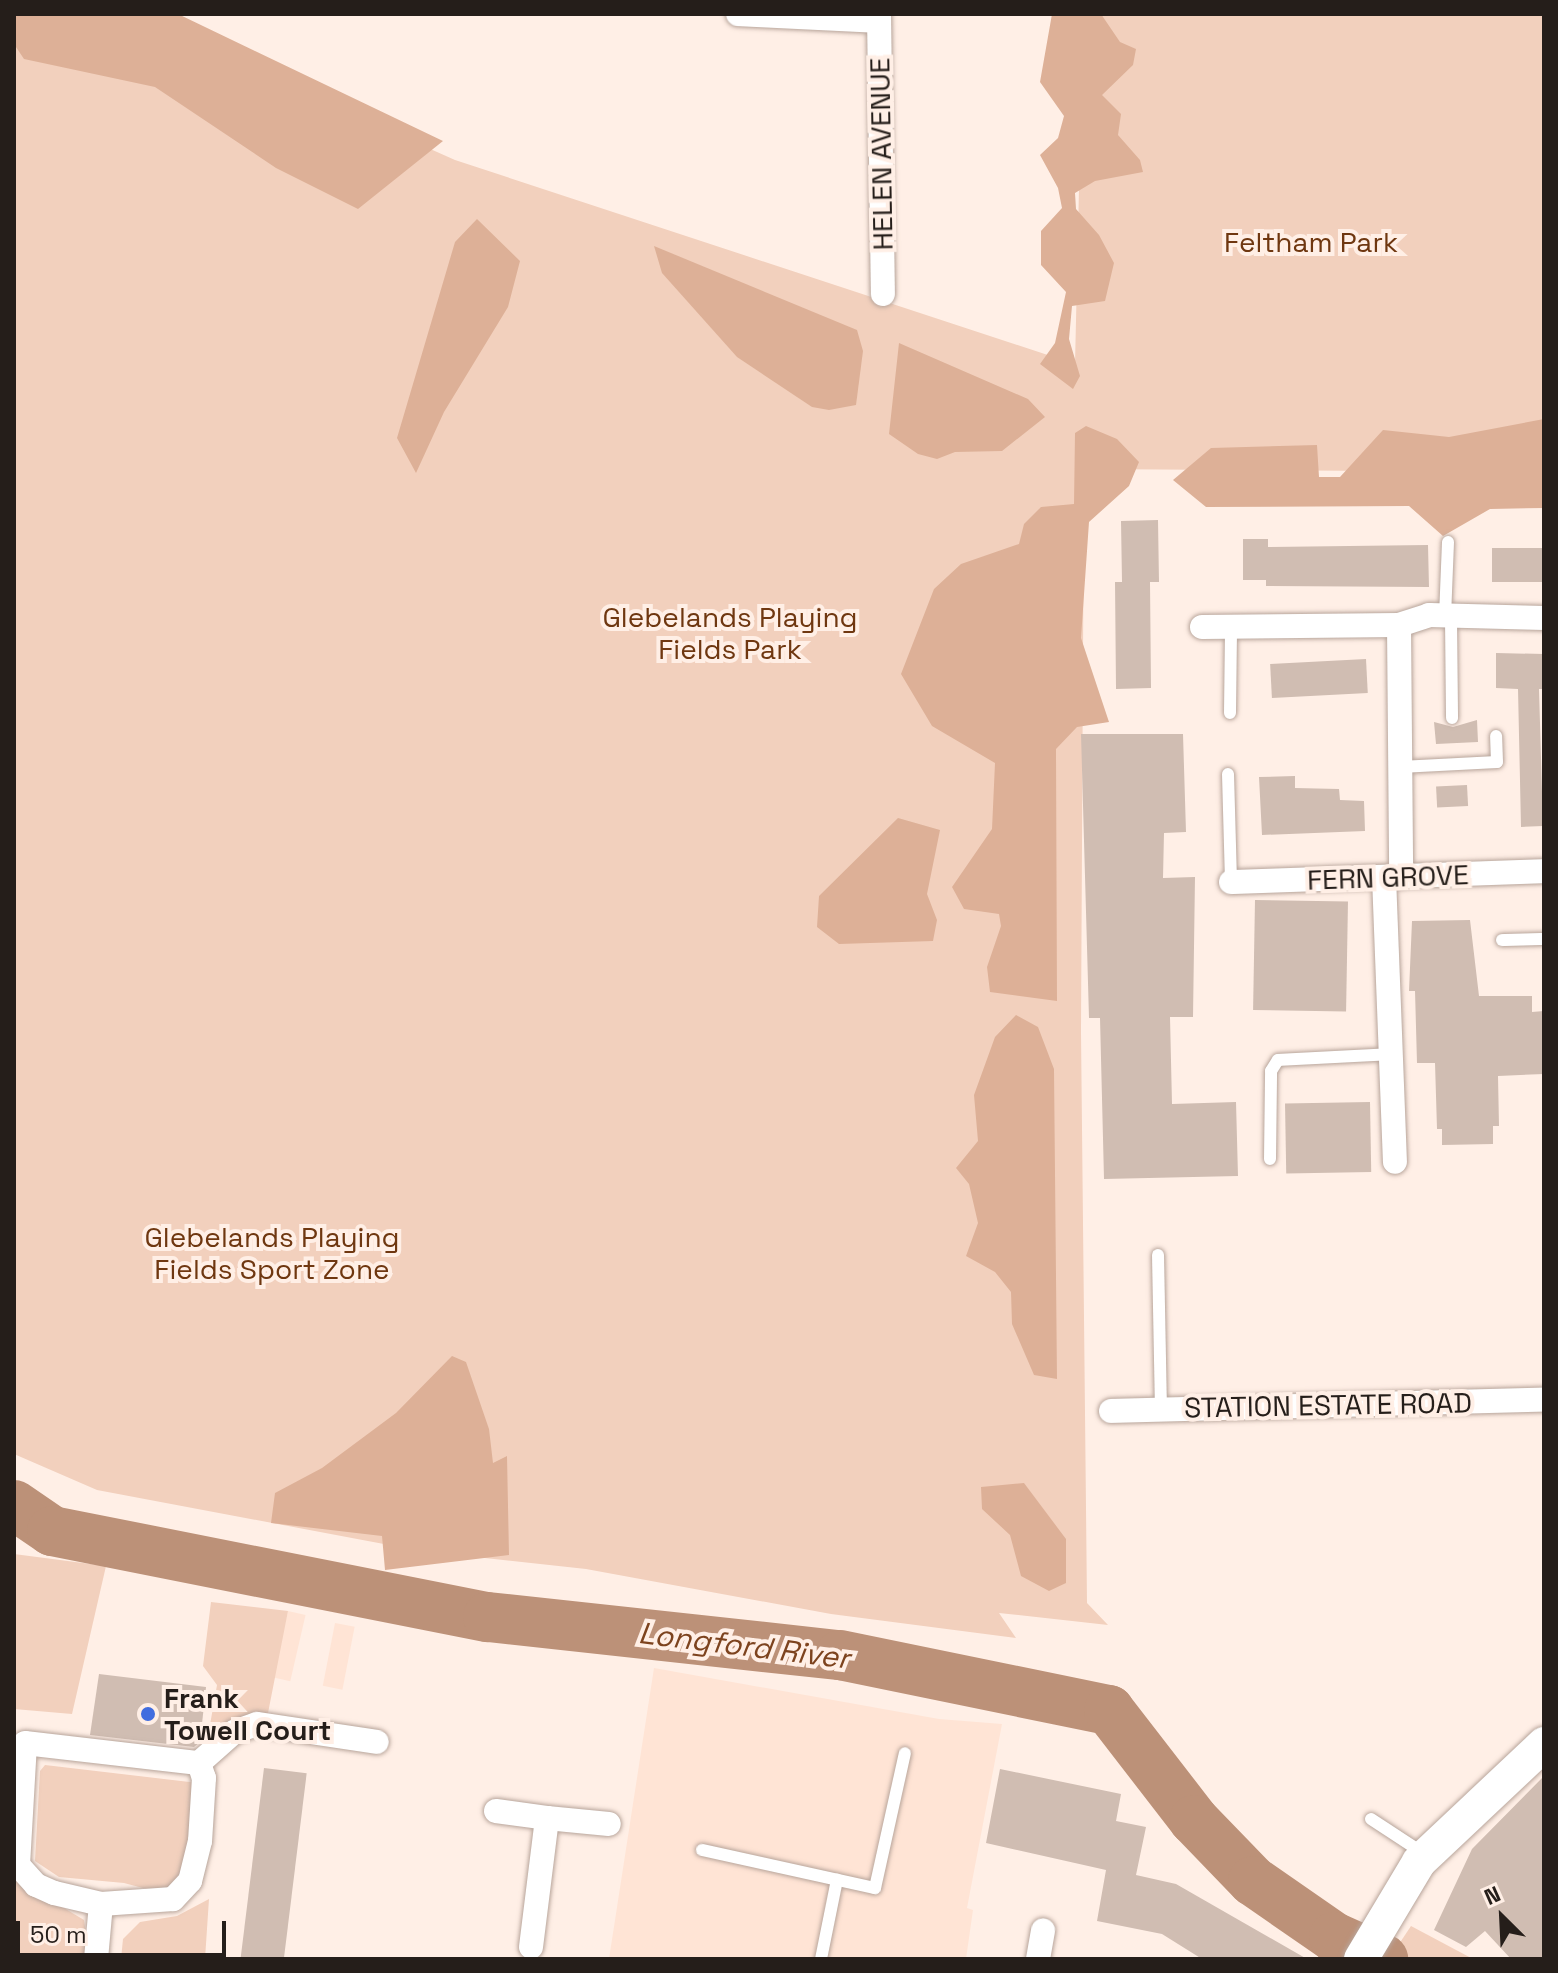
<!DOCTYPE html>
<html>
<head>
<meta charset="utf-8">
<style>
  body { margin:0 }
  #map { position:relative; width:1558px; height:1973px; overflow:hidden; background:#ffefe6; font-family:"Space Grotesk",sans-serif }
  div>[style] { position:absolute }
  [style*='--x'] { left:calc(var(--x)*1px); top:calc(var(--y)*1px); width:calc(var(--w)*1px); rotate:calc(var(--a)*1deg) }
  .built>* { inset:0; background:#ffe4d5; transform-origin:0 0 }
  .green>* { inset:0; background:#f2d0bd }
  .forest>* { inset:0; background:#ddb097 }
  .river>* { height:50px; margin:-25px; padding:0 25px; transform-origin:25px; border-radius:25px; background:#bc9178 }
  .building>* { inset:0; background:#d0bdb2; transform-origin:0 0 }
  .roads { filter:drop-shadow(0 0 2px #b8a59b) drop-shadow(0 0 2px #b8a59b) }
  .lane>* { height:12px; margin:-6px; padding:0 6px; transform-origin:6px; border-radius:6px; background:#fff }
  .street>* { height:24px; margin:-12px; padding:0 12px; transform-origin:12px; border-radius:12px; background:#fff }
  .secondary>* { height:34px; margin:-17px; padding:0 17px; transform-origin:17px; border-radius:17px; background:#fff }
  .dots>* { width:22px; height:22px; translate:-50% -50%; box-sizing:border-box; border:4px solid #ffefe6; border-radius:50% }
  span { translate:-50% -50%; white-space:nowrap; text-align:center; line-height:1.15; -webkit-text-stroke:8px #ffefe6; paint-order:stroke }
  .street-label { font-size:28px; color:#251e1a }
  .park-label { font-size:28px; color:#6f3710 }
  .poi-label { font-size:28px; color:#251e1a; font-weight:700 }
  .left { translate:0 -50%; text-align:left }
  .water-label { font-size:30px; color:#7d431e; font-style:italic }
  .frame { position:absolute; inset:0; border:16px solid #251e1a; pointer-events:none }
  .north { position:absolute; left:1462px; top:1877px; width:80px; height:80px; -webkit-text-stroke:6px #ffefe6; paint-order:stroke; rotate:336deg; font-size:22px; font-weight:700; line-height:32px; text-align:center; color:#251e1a }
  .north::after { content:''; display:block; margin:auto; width:28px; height:36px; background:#251e1a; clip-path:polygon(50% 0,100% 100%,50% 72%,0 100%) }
  .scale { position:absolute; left:16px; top:1921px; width:210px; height:36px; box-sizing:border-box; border:4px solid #251e1a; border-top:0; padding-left:10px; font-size:24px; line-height:28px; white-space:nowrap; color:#251e1a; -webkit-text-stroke:6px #ffefe6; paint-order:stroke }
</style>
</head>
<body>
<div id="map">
  <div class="built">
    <div style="left:288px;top:1611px;width:18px;height:68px;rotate:13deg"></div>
    <div style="left:335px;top:1623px;width:20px;height:64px;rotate:11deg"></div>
    <div style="clip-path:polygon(654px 1668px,939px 1719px,1002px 1724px,967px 1908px,973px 1910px,966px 1959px,609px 1959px)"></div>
  </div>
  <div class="green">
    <div style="clip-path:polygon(14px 14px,127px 14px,455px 160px,1075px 364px,1083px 14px,1544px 14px,1544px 472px,1084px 469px,1081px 1032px,1087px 1603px,1108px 1625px,999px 1613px,1016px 1638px,831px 1614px,586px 1569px,421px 1551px,97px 1490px,14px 1454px)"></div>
    <div style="clip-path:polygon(14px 1554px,106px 1566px,72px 1714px,14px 1709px)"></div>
    <div style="clip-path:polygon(211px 1602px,288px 1611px,268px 1713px,204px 1759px,217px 1685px,203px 1666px)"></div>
    <div style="clip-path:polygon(45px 1765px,198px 1783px,180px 1884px,158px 1892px,124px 1883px,59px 1877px,35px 1861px,40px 1771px)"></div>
    <div style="clip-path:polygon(14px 1878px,84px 1920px,90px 1959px,14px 1959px)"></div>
    <div style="clip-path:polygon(209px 1899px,205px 1959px,121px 1959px,123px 1939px,140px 1922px,177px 1916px)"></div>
    <div style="clip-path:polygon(1411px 1926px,1473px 1959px,1389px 1959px)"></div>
  </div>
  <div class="forest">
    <div style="clip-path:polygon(14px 14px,178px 14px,443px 141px,358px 209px,276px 168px,155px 87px,24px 59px,14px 44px)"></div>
    <div style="clip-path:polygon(1052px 14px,1101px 14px,1120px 42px,1136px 49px,1133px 65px,1102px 95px,1121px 114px,1118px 135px,1140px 160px,1143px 172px,1095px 181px,1075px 193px,1076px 209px,1099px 235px,1114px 263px,1105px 301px,1072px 306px,1069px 339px,1080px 376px,1073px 389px,1040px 364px,1055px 343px,1066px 292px,1041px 265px,1041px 231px,1062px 208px,1058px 188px,1040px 155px,1058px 138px,1064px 116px,1040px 82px)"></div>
    <div style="clip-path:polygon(477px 219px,520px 261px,508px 307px,444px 412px,416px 473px,397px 438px,455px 242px)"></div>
    <div style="clip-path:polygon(654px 246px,857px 330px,863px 351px,856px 405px,829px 410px,812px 407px,737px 357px,662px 273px)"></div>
    <div style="clip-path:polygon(899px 343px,1028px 399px,1045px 417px,1002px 451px,955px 452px,937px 459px,918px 454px,889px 434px)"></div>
    <div style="clip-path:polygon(1544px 419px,1544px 508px,1490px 509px,1443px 536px,1409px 506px,1206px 507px,1173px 480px,1211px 448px,1317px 445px,1319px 477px,1340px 477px,1383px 430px,1449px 437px)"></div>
    <div style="clip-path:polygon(1086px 426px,1117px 439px,1139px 462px,1129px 486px,1089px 522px,1081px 638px,1109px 722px,1077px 727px,1056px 749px,1057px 1001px,990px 992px,987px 967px,1001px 926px,999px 914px,964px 909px,952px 887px,992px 829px,995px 763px,932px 726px,901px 674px,934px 589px,961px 564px,1019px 544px,1024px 524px,1041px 507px,1074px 504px,1075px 433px)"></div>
    <div style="clip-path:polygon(898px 818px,940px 830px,927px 894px,937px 920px,933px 941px,839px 944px,817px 927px,819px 896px)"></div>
    <div style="clip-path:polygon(1016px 1015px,1038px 1027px,1054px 1069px,1057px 1379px,1034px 1375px,1012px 1324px,1011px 1292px,995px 1272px,966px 1256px,978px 1223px,969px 1184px,956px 1168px,978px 1141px,974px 1095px,995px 1037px)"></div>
    <div style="clip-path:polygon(452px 1356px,466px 1362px,489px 1429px,493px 1463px,507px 1456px,509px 1555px,385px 1570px,382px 1536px,271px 1523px,275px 1493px,322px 1468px,396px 1413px)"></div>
    <div style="clip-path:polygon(1024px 1483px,1066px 1539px,1066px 1583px,1049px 1591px,1021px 1576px,1010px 1535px,982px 1509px,981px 1487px)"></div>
  </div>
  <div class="river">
    <div style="--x:14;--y:1505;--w:46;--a:34.4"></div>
    <div style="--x:52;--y:1531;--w:444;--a:11.2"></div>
    <div style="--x:488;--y:1617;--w:354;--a:6.2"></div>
    <div style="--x:840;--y:1655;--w:275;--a:11.6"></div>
    <div style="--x:1109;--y:1710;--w:139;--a:52.3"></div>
    <div style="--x:1194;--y:1820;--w:85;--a:46"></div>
    <div style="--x:1253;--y:1881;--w:98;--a:34.7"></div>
    <div style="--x:1334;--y:1937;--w:54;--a:24.2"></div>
  </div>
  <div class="building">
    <div style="clip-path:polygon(1158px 520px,1159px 582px,1150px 582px,1151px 688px,1116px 689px,1115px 582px,1122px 582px,1121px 521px)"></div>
    <div style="clip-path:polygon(1243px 539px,1268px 539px,1268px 547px,1428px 545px,1429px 587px,1266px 586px,1266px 580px,1243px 580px)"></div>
    <div style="left:1492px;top:548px;width:52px;height:34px"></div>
    <div style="clip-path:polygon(1496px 653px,1544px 654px,1544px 689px,1539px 689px,1543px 826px,1521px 827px,1518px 689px,1496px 688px)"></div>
    <div style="left:1366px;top:659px;width:34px;height:96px;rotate:87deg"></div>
    <div style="clip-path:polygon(1477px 720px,1478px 742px,1436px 744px,1434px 722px,1453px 727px)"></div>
    <div style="clip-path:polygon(1081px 734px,1183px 734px,1186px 832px,1164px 833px,1163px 878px,1195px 877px,1193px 1017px,1170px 1017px,1172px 1104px,1236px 1102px,1238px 1176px,1104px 1179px,1100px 1018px,1089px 1018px)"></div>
    <div style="clip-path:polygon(1295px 776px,1295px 788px,1339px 789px,1340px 800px,1364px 801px,1365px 831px,1262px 835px,1259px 777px)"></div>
    <div style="left:1467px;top:785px;width:21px;height:31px;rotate:87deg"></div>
    <div style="left:1255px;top:900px;width:93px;height:110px;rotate:1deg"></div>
    <div style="clip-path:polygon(1470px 920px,1479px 996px,1532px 996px,1532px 1012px,1544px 1011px,1544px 1074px,1498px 1076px,1499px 1126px,1493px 1126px,1493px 1144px,1442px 1145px,1442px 1129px,1437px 1129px,1435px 1063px,1417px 1063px,1415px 991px,1409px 991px,1412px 921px)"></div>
    <div style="left:1370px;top:1102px;width:70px;height:85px;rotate:89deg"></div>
    <div style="clip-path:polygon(99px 1674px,206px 1687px,200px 1742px,194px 1747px,90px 1735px)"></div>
    <div style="left:264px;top:1768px;width:43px;height:192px;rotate:7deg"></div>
    <div style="clip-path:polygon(1000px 1769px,1121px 1794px,1116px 1821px,1146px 1827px,1136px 1875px,1176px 1884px,1307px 1959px,1202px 1959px,1162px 1934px,1097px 1921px,1106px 1870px,986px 1843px)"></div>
    <div style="clip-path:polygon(1544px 1776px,1544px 1959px,1511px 1959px,1485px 1931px,1466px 1947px,1434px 1930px,1472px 1849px)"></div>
  </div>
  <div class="roads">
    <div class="lane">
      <div style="--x:1445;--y:617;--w:75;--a:-87.7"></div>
      <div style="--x:1451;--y:619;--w:99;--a:89.4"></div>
      <div style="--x:1230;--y:713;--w:85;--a:-89.3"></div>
      <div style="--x:1400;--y:767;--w:97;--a:-3"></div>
      <div style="--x:1497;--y:762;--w:26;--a:-92"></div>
      <div style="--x:1228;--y:774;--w:108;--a:88.4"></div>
      <div style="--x:1502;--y:940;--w:42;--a:-1.4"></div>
      <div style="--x:1270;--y:1159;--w:88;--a:-89.3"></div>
      <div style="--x:1271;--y:1071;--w:13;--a:-58"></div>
      <div style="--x:1278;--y:1060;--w:114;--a:-3"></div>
      <div style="--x:1158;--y:1255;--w:155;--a:88.9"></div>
      <div style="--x:1371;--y:1819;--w:62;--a:33.2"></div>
      <div style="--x:702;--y:1850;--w:177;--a:12.4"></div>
      <div style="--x:875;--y:1888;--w:138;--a:-77.5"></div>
      <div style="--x:821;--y:1959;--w:81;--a:-78.6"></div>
    </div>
    <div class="street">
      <div style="--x:738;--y:14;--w:141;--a:2.8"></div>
      <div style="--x:879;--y:14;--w:280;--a:89.2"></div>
      <div style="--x:1399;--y:625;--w:252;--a:89.5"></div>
      <div style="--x:1202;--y:627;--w:197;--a:-0.6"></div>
      <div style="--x:1399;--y:625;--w:32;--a:-18"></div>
      <div style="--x:1429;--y:615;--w:115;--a:1.5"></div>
      <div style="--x:1384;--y:877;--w:285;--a:87.8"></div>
      <div style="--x:1231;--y:882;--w:313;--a:-2"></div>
      <div style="--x:1111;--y:1411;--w:433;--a:-1.5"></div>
      <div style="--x:199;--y:1763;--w:16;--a:72"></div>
      <div style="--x:204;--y:1778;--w:63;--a:93.6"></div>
      <div style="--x:200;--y:1841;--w:41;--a:104"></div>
      <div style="--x:190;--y:1881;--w:25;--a:133"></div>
      <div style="--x:173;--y:1899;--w:72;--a:176"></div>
      <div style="--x:101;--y:1904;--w:48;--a:-166.8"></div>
      <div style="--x:54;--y:1893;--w:20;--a:-156"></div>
      <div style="--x:36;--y:1885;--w:27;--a:-132"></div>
      <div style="--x:18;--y:1865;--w:122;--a:-86.7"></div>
      <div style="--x:25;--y:1743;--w:175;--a:6.6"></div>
      <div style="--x:199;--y:1763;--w:47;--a:-41.5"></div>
      <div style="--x:234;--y:1732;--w:24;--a:-19"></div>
      <div style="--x:257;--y:1724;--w:121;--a:8.5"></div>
      <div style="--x:496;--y:1811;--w:51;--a:7.8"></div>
      <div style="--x:531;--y:1947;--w:130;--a:-82.9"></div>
      <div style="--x:547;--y:1818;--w:62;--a:5.5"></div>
      <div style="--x:96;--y:1959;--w:55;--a:-84.8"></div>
      <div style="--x:1038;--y:1959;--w:29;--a:-80"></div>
    </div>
    <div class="secondary">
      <div style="--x:1361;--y:1959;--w:113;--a:-59.1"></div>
      <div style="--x:1419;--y:1862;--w:172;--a:-43.3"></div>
    </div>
  </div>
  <div class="dots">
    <div style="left:148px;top:1714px;background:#416ddf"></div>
  </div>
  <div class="street-label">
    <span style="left:881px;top:154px;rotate:-91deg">HELEN AVENUE</span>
    <span style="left:1388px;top:877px;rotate:-2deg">FERN GROVE</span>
    <span style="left:1328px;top:1405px;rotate:-1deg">STATION ESTATE ROAD</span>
  </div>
  <div class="park-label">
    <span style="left:1311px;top:242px">Feltham Park</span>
    <span style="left:730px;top:633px">Glebelands Playing<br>Fields Park</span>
    <span style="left:272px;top:1253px">Glebelands Playing<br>Fields Sport Zone</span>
  </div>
  <div class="poi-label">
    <span class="left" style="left:164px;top:1714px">Frank<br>Towell Court</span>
  </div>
  <div class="water-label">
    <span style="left:744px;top:1646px;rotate:7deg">Longford River</span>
  </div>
  <div class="frame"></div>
  <div class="north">N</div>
  <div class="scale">50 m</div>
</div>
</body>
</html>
